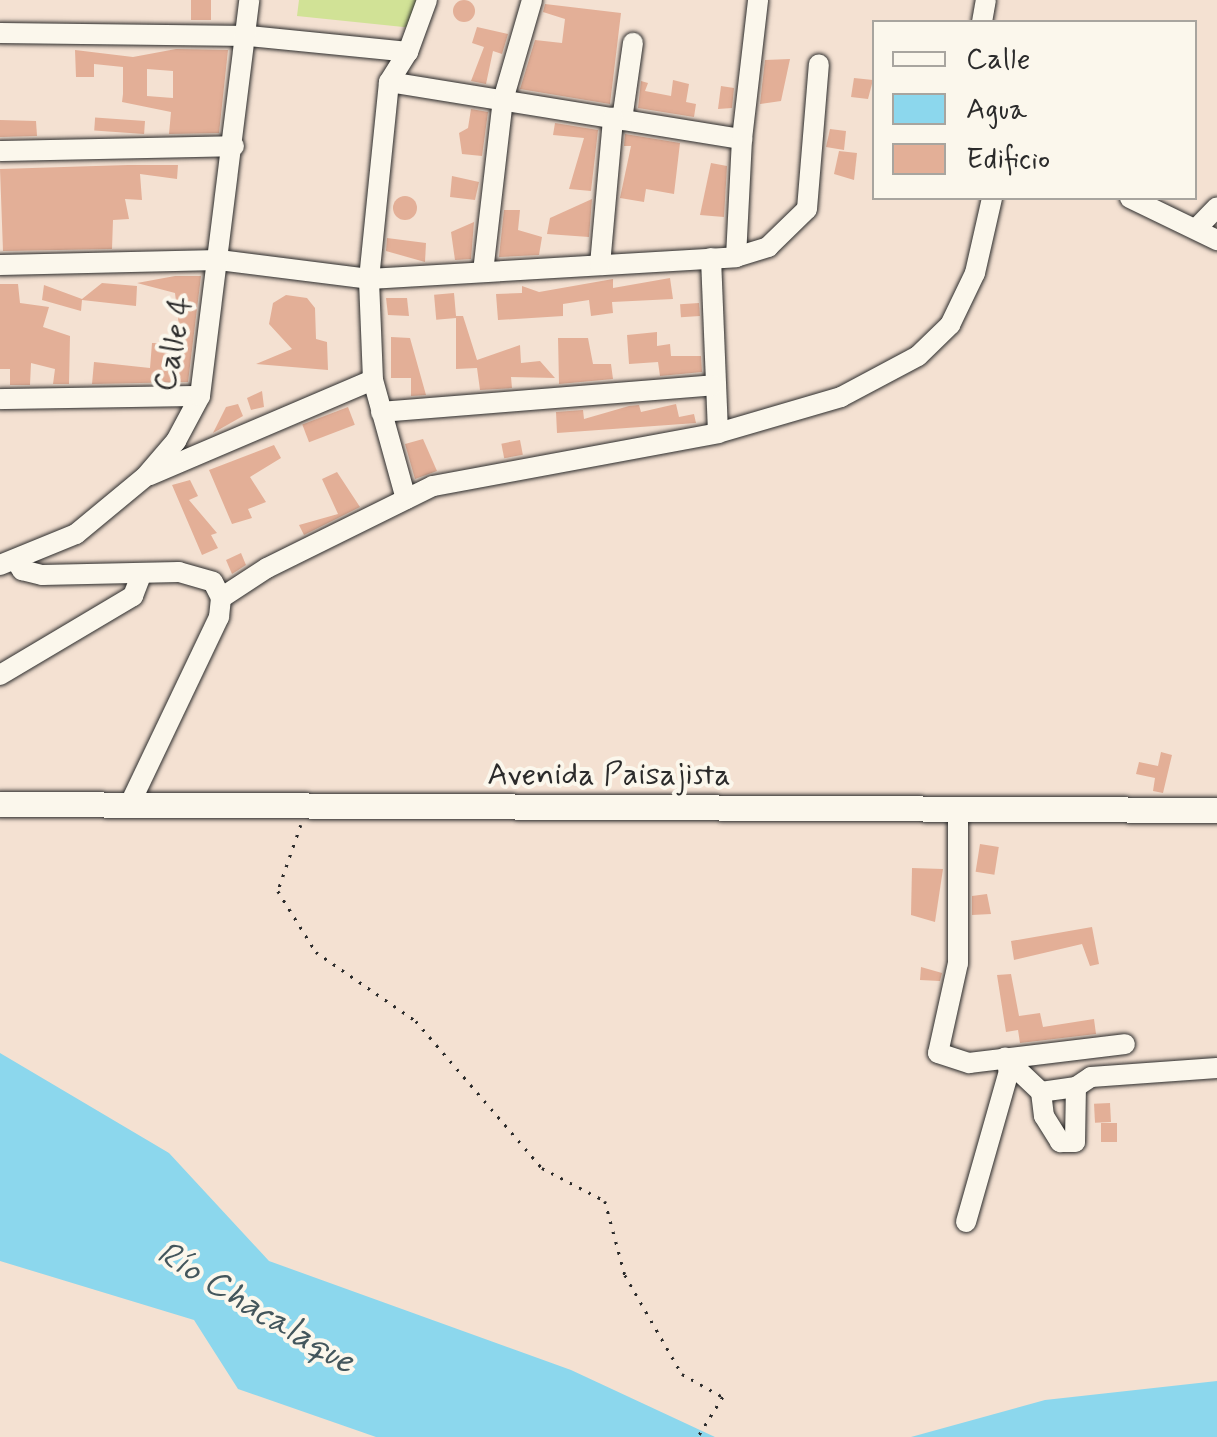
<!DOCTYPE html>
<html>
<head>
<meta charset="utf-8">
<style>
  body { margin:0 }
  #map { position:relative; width:1217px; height:1437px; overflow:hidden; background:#f4e1d2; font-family:Mynerve,sans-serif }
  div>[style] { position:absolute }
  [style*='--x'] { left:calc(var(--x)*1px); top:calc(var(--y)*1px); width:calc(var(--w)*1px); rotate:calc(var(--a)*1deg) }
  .green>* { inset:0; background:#d1e296 }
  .water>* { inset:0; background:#8cd7ed }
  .building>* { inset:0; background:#e3af97; transform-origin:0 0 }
  .round { border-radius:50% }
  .path>* { height:2.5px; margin-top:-1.25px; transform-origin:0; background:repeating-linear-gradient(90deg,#2b2b2b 0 2.5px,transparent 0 10.5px) }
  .roads { filter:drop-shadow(0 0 2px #2b2b2b) drop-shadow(0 0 2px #2b2b2b) }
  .minor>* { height:20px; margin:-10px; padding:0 10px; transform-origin:10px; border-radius:10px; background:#fbf7ec }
  .major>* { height:25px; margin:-12.5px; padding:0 12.5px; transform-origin:12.5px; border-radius:12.5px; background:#fbf7ec }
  span { translate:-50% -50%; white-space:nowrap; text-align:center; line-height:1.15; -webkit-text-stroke:8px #fbf7ec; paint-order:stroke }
  .street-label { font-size:32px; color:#2b2b2b }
  .water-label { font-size:35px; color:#43565c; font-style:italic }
  .legend { position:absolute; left:872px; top:20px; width:325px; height:180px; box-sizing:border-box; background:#fbf7ec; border:2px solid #a8a59f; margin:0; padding:12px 18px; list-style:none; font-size:30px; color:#2b2b2b }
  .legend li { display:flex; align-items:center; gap:20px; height:50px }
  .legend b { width:50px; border:2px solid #a8a59f }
</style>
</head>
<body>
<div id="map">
  <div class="green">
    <div style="clip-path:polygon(299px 0,416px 0,413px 28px,297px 16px)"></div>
  </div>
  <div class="water">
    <div style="clip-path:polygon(0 1053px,169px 1153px,269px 1261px,571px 1370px,715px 1437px,376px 1437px,238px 1389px,194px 1320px,0 1261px)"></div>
    <div style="clip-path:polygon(1217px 1381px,1217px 1437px,911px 1437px,1045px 1400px)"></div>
  </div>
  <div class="building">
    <div class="round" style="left:453px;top:0;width:22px;height:22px"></div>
    <div style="left:191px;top:0;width:20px;height:20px"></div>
    <div style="clip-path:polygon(545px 4px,621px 13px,610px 104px,520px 89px,535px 40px,562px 43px,565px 19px,543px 12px)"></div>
    <div style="clip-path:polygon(477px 27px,508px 34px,502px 54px,493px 51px,486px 84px,471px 81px,484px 47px,472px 43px)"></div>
    <div style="clip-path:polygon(evenodd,176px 49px,228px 50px,219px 133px,169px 134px,171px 112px,122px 102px,123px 94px,133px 95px,123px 94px,123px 67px,94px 64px,94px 77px,76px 77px,75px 50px,133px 57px,176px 49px,147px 69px,173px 71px,173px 98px,147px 96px,147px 69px)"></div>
    <div style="clip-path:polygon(790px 59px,781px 101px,760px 104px,765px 60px)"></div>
    <div style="clip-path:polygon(854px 78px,873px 80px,868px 99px,851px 97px)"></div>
    <div style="clip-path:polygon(673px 80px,689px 84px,686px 102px,696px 104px,694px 117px,638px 108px,641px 81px,648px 83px,645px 91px,671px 96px)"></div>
    <div style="clip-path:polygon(721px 86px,734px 88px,732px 108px,718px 109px)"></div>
    <div style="clip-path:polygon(471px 109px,488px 112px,482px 156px,462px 154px,459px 133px,468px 128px)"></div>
    <div style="clip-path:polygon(0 120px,36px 121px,37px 136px,0 137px)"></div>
    <div style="left:145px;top:121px;width:13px;height:50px;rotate:94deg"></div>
    <div style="clip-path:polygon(555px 123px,598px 130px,591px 191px,569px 189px,584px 138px,553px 135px)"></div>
    <div style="clip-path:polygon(830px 129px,846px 131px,844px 150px,826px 147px)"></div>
    <div style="clip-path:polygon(625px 134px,680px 143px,674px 194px,646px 189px,644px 202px,620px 198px,631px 146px,624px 146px)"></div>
    <div style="clip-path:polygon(839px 151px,857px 153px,854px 180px,834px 174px)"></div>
    <div style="clip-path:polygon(711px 163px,727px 166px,724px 217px,700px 215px)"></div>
    <div style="clip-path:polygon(128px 165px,178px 165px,177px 179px,140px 174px,142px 200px,125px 199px,129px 219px,113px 220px,112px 249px,3px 251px,0 169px)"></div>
    <div style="clip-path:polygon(452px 176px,479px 182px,475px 200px,450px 197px)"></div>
    <div class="round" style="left:393px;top:196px;width:24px;height:24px"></div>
    <div style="clip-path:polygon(592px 199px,589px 237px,547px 234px,550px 218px)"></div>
    <div style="clip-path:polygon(504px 210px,520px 210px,518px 230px,542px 237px,539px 255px,499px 257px)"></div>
    <div style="clip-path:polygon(474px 222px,471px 259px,455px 260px,451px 232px)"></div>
    <div style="clip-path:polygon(387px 238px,426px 243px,425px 262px,386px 251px)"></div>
    <div style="clip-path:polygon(175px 276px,201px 276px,188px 382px,92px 384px,94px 362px,150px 368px,152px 343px,181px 343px,175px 293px,137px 283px)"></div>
    <div style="clip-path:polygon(670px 278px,673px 299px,612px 302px,613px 313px,591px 316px,589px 300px,563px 304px,563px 316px,498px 320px,496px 294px,522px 293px,522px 286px,539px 292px,613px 279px,613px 288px)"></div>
    <div style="clip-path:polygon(102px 283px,137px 286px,136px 306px,82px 300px,81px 311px,42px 300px,44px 285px,82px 299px)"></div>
    <div style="clip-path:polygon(0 284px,18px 284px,20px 303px,49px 307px,43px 327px,70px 336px,69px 384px,53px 384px,55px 369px,31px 363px,30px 385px,10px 385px,10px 369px,0 369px)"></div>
    <div style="left:454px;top:293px;width:25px;height:20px;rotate:85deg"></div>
    <div style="clip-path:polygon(286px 295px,307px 298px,315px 308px,316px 339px,327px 342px,328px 370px,256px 364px,292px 349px,269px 324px,273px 303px)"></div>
    <div style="clip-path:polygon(386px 298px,407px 298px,409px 316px,388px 315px)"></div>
    <div style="left:699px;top:303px;width:13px;height:19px;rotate:86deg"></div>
    <div style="clip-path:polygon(456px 316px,463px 316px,477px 360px,520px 345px,521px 363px,540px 361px,555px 378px,511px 377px,512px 388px,480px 390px,477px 368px,456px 369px)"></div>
    <div style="clip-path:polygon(657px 332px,657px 346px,670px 344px,671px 356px,701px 356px,702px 372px,660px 376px,658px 362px,629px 364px,627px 335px)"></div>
    <div style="clip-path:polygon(391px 337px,410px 338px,426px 395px,411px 396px,411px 378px,391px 378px)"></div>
    <div style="clip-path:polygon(558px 338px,588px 338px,593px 364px,611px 364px,613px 379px,559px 384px)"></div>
    <div style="clip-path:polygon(262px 391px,264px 407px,251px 410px,247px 398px)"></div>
    <div style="clip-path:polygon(238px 404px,243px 416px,213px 433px,226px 407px)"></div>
    <div style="clip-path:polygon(676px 404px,679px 417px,694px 414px,696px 423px,557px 433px,556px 412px,583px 410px,584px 419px,629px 406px,639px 405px,641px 412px)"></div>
    <div style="left:348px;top:407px;width:19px;height:49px;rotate:69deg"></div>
    <div style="clip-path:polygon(423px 439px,437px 471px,415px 479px,405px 444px)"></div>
    <div style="left:520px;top:440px;width:15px;height:19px;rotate:79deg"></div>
    <div style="clip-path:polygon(274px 445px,281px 458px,250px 477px,266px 502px,248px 509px,252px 518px,232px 524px,209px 470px)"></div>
    <div style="clip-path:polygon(337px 472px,360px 507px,304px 535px,299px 525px,338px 514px,322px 479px)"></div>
    <div style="clip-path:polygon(190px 480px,198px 496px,189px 500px,217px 533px,211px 535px,218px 548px,202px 555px,172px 485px)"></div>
    <div style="clip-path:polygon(241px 553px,246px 565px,232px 574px,226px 560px)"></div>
    <div style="clip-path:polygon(1161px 752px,1172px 755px,1163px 793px,1153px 791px,1155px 778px,1136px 774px,1139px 762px,1158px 766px)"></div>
    <div style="left:980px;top:844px;width:19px;height:28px;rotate:9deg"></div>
    <div style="clip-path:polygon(912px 868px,943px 869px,935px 922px,911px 915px)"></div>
    <div style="clip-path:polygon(987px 894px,991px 914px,972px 915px,972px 896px)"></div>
    <div style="clip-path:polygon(1092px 927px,1099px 964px,1090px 966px,1082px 944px,1014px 960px,1011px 941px)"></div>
    <div style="clip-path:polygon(921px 967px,942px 973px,940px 981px,920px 980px)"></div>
    <div style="clip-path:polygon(1011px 974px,1019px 1016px,1040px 1013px,1043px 1027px,1094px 1019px,1096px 1034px,1020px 1043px,1018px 1030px,1006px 1032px,997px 975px)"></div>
    <div style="left:1110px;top:1103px;width:19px;height:16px;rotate:87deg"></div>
    <div style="left:1101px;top:1123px;width:16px;height:19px"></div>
  </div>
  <div class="path">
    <div style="--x:301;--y:825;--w:70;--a:109.2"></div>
    <div style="--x:278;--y:891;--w:72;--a:58.1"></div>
    <div style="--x:316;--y:952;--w:121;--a:34.6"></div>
    <div style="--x:416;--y:1021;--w:194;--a:49.4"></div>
    <div style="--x:542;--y:1168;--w:71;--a:27.6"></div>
    <div style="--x:605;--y:1201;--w:77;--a:74.9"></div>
    <div style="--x:625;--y:1275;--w:114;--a:60.1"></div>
    <div style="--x:682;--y:1374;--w:47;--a:29.3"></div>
    <div style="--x:723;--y:1397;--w:47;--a:122"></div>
  </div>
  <div class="roads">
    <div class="minor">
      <div style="--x:982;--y:22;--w:22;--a:-80"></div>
      <div style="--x:0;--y:33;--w:249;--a:0.7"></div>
      <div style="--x:249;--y:36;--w:160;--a:5.7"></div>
      <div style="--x:389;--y:82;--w:358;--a:9.2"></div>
      <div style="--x:742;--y:139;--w:118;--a:92.9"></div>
      <div style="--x:622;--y:120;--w:78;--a:-81.9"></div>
      <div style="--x:742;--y:139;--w:140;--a:-83.4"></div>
      <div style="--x:0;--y:151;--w:234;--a:-1.2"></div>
      <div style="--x:1130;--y:198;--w:97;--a:25.8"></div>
      <div style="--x:1196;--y:229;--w:30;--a:-46"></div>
      <div style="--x:711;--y:258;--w:175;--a:87.7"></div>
      <div style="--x:0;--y:265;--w:219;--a:-1.3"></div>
      <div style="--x:219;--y:260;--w:151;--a:7.2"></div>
      <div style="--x:369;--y:279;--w:368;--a:-3.4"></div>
      <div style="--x:736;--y:257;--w:34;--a:-17"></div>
      <div style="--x:768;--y:247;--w:54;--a:-44.3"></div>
      <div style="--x:807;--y:209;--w:145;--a:-85.3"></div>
      <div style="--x:600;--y:265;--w:148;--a:-84.9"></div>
      <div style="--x:483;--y:272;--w:173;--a:-83.4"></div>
      <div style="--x:503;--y:100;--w:104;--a:-73.8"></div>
      <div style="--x:0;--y:399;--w:200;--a:-0.9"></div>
      <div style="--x:381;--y:412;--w:333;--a:-4.6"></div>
      <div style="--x:150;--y:475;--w:242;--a:-23.1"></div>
      <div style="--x:406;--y:499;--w:123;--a:-105.5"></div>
      <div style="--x:373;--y:380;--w:101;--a:-92.3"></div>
      <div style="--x:369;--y:279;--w:198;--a:-84.2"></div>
      <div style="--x:389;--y:82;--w:36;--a:-58"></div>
      <div style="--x:408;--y:52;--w:55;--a:-69.9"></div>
      <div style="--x:16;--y:561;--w:11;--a:56"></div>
      <div style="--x:22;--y:570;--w:21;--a:14"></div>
      <div style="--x:42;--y:575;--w:137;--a:-1.3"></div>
      <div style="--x:179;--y:572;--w:35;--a:16"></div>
      <div style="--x:213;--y:582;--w:18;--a:63"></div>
      <div style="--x:221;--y:598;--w:19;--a:96"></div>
      <div style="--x:219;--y:617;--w:207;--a:115.5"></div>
      <div style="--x:0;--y:565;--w:82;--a:-22.2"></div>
      <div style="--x:76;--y:534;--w:89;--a:-39.6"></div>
      <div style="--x:145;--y:477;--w:48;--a:-49.3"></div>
      <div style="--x:176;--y:441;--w:51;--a:-61.9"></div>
      <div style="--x:200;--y:396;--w:399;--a:-82.9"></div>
      <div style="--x:221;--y:598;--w:55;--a:-33.1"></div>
      <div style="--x:267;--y:568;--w:185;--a:-26.3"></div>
      <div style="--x:433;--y:486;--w:290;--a:-10.5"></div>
      <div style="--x:718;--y:433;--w:128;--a:-16.3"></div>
      <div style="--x:841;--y:397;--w:87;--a:-28"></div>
      <div style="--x:918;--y:356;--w:45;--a:-44.1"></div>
      <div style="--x:950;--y:325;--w:58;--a:-64.3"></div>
      <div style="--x:975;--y:273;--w:77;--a:-77.2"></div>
      <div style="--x:0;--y:675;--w:155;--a:-30.7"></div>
      <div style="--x:133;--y:596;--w:22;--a:-69"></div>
      <div style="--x:958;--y:809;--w:154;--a:90"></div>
      <div style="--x:958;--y:963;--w:92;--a:102.5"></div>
      <div style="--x:938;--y:1053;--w:33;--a:18"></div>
      <div style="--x:969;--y:1063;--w:157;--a:-6.9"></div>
      <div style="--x:1005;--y:1058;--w:50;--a:43.4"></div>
      <div style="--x:1041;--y:1092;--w:24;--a:83"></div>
      <div style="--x:1044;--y:1116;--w:31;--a:58"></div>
      <div style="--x:1060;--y:1142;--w:15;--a:0"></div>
      <div style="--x:1075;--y:1142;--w:55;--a:-89"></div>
      <div style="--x:1076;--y:1087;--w:35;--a:172"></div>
      <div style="--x:1076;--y:1087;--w:18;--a:-34"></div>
      <div style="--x:1091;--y:1077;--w:126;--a:-4.1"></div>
      <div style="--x:966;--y:1222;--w:157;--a:-74.1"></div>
      <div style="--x:1009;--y:1071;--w:14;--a:-107"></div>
    </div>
    <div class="major">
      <div style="--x:0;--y:804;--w:1217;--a:0.28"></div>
    </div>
  </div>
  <div class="street-label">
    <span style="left:174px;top:344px;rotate:-79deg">Calle 4</span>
    <span style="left:609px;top:775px">Avenida Paisajista</span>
  </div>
  <div class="water-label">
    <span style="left:256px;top:1308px;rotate:31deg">Río Chacalaque</span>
  </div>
  <ul class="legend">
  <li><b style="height:12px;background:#fbf7ec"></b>Calle</li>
  <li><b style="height:28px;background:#8cd7ed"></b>Agua</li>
  <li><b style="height:28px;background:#e3af97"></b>Edificio</li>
  </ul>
</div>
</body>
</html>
